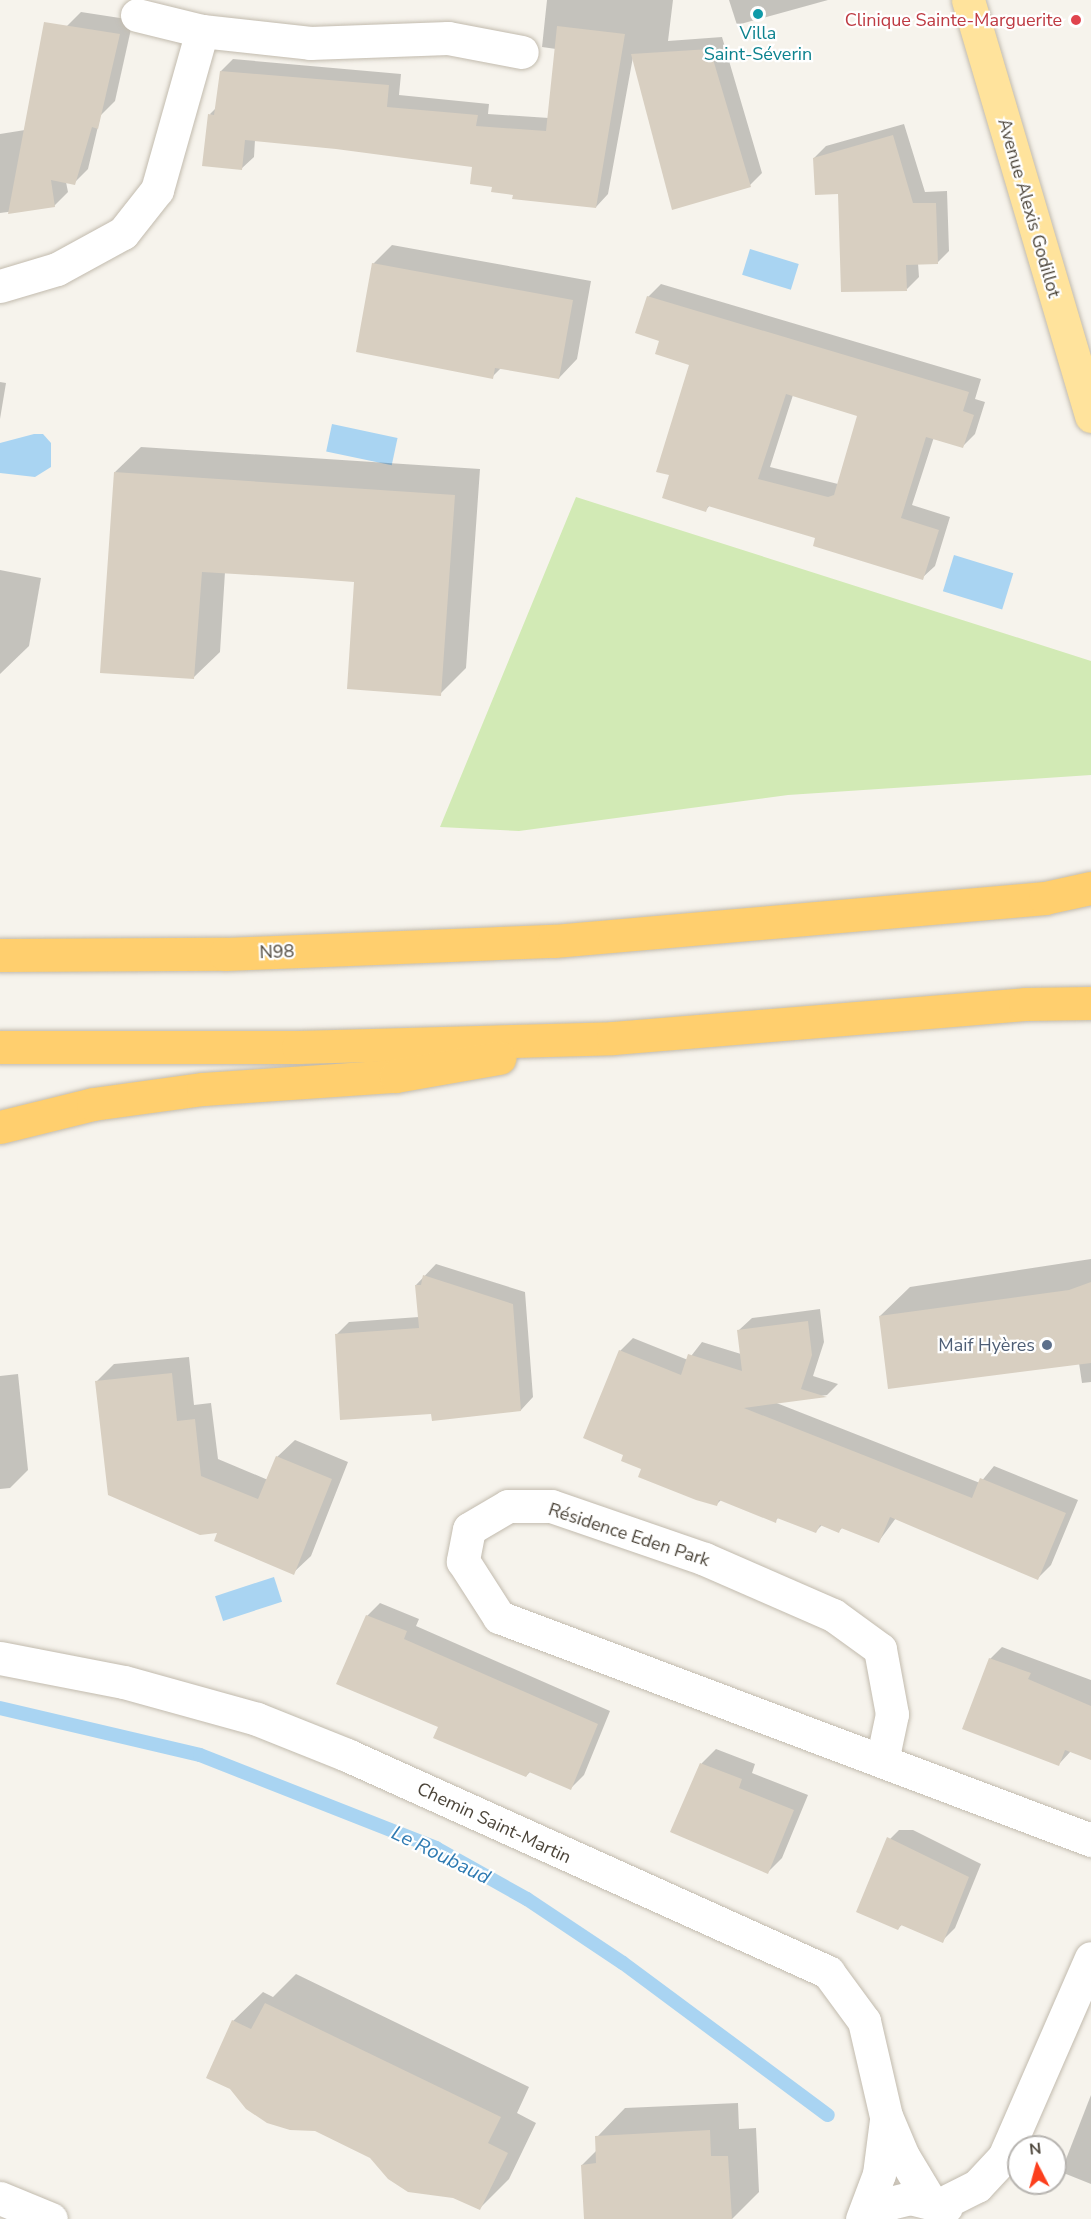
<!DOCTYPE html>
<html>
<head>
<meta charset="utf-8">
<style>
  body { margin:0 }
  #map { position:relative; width:1091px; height:2219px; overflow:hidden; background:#f6f3ec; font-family:"Nunito Sans",sans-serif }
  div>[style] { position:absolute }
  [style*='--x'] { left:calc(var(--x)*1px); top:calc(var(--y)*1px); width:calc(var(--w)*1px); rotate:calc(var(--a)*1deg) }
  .green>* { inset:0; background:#d2eab5 }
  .water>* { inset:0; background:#a9d4f2; transform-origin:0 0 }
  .shadow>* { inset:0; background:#0003 }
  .stream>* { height:14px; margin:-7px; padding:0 7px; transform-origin:7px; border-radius:7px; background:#a9d4f2 }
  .building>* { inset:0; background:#d8cfc1 }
  .roads { filter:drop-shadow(0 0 2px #c2bbae) drop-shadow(0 0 2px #c2bbae) }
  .minor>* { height:33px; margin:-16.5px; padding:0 16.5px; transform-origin:16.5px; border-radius:16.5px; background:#fff }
  .major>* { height:33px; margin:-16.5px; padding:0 16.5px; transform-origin:16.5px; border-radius:16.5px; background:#ffe39c }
  .highway>* { height:33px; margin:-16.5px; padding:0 16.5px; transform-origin:16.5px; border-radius:16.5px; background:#ffcf6e }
  .dots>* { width:16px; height:16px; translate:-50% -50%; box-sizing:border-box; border:3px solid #fff; border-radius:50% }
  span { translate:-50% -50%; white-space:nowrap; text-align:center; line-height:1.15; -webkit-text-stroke:4.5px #fff; paint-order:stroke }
  .health-label { font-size:18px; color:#be3a42 }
  .right { translate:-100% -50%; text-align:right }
  .culture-label { font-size:18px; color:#0d838f }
  .street-label { font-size:18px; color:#4b4439 }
  .service-label { font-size:18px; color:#4e5e75 }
  .water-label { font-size:20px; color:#2e7ab2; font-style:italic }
  .north { position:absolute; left:1007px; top:2135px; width:60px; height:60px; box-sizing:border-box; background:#fff; border:2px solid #b7b4b0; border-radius:50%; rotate:354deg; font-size:16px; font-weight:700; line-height:24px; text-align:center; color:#4b4439 }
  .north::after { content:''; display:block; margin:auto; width:21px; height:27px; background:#fc3f1d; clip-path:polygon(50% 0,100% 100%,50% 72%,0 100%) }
</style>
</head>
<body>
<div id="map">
  <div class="green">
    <div style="clip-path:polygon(576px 497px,1091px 661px,1091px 775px,788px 795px,519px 831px,440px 827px)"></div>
  </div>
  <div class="water">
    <div style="left:750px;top:249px;width:51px;height:27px;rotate:17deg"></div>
    <div style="left:332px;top:424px;width:67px;height:28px;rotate:12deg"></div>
    <div style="clip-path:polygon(34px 434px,43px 434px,51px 443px,51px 467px,35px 477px,0 473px,0 443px)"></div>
    <div style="left:954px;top:555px;width:62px;height:38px;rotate:17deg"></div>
    <div style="left:274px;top:1577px;width:26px;height:62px;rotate:72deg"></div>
  </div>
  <div class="shadow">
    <div style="clip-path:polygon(547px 0,673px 0,668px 41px,722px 37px,762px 173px,750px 185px,633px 57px,608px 194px,596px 207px,515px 193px,494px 185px,473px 166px,336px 147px,255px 140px,254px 157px,241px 169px,210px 114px,217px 107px,221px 71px,233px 59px,401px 74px,399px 95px,489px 104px,488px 114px,549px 118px,556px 49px,542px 47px)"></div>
    <div style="clip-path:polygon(729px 0,828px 0,737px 25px)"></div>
    <div style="clip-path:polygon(81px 12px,133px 20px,115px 101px,101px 115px,67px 26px)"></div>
    <div style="clip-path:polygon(100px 118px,88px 169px,74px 183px,66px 182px,68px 192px,54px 206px,0 213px,0 134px)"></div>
    <div style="clip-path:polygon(904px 124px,925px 192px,947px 191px,949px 251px,937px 263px,918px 263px,919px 277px,907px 289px,814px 158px,826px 146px)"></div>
    <div style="clip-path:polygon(392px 245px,591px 281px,577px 359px,559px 378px,501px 368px,492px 377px,373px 264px)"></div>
    <div style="clip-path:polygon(evenodd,661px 284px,981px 379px,975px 399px,985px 402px,975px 434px,963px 446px,934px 437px,912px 505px,950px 517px,935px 566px,922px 578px,817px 537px,710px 505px,706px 510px,671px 474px,691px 364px,661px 340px,648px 297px,661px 284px,793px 395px,859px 415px,838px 484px,770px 467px,793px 395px)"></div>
    <div style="clip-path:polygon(0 382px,6px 383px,0 419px)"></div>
    <div style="clip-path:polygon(141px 447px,480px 469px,466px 668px,440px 694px,356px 581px,225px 572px,220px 652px,194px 677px,115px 472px)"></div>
    <div style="clip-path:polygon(0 570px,41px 578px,29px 646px,0 674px)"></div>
    <div style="clip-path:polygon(1091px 1259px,1091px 1382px,1082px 1383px,1079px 1363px,880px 1316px,910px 1287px)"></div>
    <div style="clip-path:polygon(436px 1264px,525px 1292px,533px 1397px,521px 1410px,432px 1413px,336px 1335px,349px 1322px,419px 1317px,416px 1285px)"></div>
    <div style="clip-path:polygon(820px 1309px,824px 1342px,813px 1376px,838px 1384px,827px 1395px,774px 1402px,980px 1483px,994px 1466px,1078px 1500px,1051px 1565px,1038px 1578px,896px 1518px,879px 1541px,843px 1527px,838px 1532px,822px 1525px,816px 1531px,779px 1517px,775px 1521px,722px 1499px,717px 1504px,643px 1468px,625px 1454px,620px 1351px,633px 1338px,688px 1360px,702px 1342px,741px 1354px,739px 1330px,752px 1318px)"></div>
    <div style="clip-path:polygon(189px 1357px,194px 1405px,211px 1403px,218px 1459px,268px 1480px,277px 1457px,295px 1440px,348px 1462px,311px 1556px,293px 1573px,219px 1531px,96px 1382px,114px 1364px)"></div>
    <div style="clip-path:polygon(18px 1374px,28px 1470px,10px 1488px,0 1489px,0 1376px)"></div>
    <div style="clip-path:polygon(380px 1603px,419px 1619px,416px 1626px,610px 1711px,584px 1775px,571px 1788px,531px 1771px,526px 1776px,367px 1616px)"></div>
    <div style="clip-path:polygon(1002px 1647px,1091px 1680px,1091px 1759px,1071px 1751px,1059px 1764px,990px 1659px)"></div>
    <div style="clip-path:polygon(716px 1749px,755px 1764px,752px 1773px,808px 1795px,782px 1858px,768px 1872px,672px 1831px,702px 1763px)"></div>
    <div style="clip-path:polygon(899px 1830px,913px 1830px,981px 1864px,955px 1928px,942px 1941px,903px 1924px,898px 1928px,886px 1843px)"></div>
    <div style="clip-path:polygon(296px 1974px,529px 2087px,517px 2113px,536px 2123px,509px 2179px,479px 2209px,371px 2157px,233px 2021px,263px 1992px,273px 1997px)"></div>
    <div style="clip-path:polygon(1091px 2095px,1091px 2184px,1061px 2172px)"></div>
    <div style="clip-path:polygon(738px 2103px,739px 2129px,756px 2128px,759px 2192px,732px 2219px,586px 2219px,582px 2165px,597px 2150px,597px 2137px,625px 2108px)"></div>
  </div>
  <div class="stream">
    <div style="--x:0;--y:1708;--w:205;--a:13.2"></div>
    <div style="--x:200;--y:1755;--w:254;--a:21.5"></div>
    <div style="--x:436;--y:1848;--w:104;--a:29.3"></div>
    <div style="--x:527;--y:1899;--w:115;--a:33.7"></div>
    <div style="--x:623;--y:1963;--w:255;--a:36.6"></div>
  </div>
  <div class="building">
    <div style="clip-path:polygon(44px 22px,120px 34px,98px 129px,92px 127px,75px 185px,51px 180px,55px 207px,8px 214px)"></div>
    <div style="clip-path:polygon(557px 26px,625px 34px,596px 208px,512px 199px,513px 195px,491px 192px,492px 187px,470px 184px,472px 167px,336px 149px,245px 140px,242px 170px,202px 166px,208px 114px,214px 115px,220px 71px,389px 85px,387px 107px,478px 115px,476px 126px,546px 131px)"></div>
    <div style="clip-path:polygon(710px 49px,751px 187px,672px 210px,631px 54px)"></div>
    <div style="clip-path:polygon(893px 135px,913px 203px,936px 203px,938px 264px,906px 265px,907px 291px,841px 292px,838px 194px,815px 195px,813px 158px)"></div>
    <div style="clip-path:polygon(372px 263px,573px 300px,559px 379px,495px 368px,493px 379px,356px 352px)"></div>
    <div style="clip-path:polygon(evenodd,647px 296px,969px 392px,963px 411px,974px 415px,963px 448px,926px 437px,901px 518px,939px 530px,923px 580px,813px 546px,815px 538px,708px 506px,706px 512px,662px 498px,669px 475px,656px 472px,689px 365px,655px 354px,659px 341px,635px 333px,647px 296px,786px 394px,857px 416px,834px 495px,828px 497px,758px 479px,786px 394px)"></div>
    <div style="clip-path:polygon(114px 472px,455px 495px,441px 696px,347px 689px,354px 582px,302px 578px,202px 572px,194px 679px,100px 673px)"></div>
    <div style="clip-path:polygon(423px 1275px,513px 1304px,521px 1411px,432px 1421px,431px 1414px,340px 1420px,335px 1334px,419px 1328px,415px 1285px,421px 1285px)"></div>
    <div style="clip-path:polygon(1091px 1282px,1091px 1363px,888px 1389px,879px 1316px,1069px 1290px)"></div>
    <div style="clip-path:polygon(808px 1321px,812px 1355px,801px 1389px,827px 1397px,744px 1408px,972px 1498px,980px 1478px,1066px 1513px,1038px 1580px,890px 1517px,879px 1543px,841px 1528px,839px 1533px,820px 1525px,816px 1533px,777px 1518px,776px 1523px,719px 1500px,717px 1506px,696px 1500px,638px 1477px,641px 1469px,621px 1461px,623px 1455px,583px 1438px,619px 1350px,681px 1375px,688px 1354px,742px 1371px,737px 1330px)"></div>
    <div style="clip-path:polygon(172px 1373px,177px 1421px,195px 1419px,201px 1476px,258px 1499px,276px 1456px,332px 1479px,294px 1575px,214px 1541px,217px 1533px,200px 1535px,108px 1495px,95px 1381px)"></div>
    <div style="clip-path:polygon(366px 1615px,407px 1631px,404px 1639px,598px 1724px,571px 1790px,529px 1772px,526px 1777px,433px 1738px,438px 1727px,336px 1684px)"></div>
    <div style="clip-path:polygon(989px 1658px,1031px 1673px,1028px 1679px,1091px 1706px,1091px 1760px,1065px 1750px,1059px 1766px,962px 1729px)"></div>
    <div style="clip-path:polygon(700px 1763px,742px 1779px,739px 1788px,794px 1810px,768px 1874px,670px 1832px)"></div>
    <div style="clip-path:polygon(887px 1837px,969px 1877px,943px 1943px,901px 1925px,898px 1930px,856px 1912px)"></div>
    <div style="clip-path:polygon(265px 2003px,501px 2117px,488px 2143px,508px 2153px,480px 2210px,453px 2198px,408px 2192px,388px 2179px,370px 2158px,315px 2131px,290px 2130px,267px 2123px,246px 2109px,230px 2089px,206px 2078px,232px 2020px,251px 2029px)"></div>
    <div style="clip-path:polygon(710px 2130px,711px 2156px,728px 2156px,732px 2219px,584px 2219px,581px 2165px,596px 2163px,595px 2136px)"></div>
  </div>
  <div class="roads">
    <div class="minor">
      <div style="--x:137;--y:15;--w:67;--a:13.8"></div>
      <div style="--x:202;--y:31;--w:109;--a:6.3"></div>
      <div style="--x:310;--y:43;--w:138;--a:-2.1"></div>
      <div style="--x:448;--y:38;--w:75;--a:10.7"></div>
      <div style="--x:0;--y:286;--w:59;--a:-16.6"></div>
      <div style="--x:57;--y:269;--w:75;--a:-28.6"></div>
      <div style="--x:123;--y:233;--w:55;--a:-51.7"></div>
      <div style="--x:157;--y:190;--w:165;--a:-74.2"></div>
      <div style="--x:0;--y:1658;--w:126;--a:11"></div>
      <div style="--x:124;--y:1682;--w:138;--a:15.5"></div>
      <div style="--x:257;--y:1719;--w:97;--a:21.8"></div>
      <div style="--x:347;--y:1755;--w:528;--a:24.28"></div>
      <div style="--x:828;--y:1972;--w:61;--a:53.7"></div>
      <div style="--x:864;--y:2021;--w:98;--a:77"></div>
      <div style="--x:886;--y:2116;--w:43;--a:67"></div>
      <div style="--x:903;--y:2156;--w:52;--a:59"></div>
      <div style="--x:882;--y:1761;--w:48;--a:-78"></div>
      <div style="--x:892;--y:1714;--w:66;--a:-100.5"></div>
      <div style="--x:880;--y:1649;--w:58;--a:-144.1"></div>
      <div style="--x:833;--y:1615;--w:140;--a:-156.4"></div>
      <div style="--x:705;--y:1559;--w:163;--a:-161"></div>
      <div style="--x:551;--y:1506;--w:43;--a:180"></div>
      <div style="--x:508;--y:1506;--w:45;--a:149.5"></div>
      <div style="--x:469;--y:1529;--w:33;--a:101"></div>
      <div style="--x:463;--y:1561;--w:67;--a:57.3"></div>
      <div style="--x:499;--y:1617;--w:633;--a:20.64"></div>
      <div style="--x:0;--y:2198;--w:55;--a:22.4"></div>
      <div style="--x:941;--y:2204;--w:40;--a:-26.6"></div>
      <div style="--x:977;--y:2186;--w:40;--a:-47"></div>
      <div style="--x:1004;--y:2157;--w:217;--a:-66.4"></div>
      <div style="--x:862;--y:2219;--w:48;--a:-69.3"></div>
      <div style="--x:879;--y:2174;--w:54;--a:-82.6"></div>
      <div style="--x:865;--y:2219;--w:30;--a:-33"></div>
      <div style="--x:890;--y:2203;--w:21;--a:-14"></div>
      <div style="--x:910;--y:2198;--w:37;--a:14"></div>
    </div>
    <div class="major">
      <div style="--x:968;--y:0;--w:434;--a:73.5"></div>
    </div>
    <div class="highway">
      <div style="--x:0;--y:955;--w:225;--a:-0.3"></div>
      <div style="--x:225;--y:954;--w:329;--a:-2.3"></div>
      <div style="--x:554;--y:941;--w:493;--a:-5"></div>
      <div style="--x:1045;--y:898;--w:47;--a:-12.3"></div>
      <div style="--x:0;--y:1047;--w:298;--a:0"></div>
      <div style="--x:298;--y:1047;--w:315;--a:-1.6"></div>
      <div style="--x:613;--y:1038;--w:413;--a:-4.7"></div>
      <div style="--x:1025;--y:1004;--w:66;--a:-0.9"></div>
      <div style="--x:0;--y:1127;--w:96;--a:-13.9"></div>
      <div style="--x:93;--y:1104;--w:111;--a:-7.8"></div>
      <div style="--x:203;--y:1089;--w:193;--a:-3.9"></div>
      <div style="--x:396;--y:1076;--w:105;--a:-9.9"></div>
    </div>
  </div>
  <div class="dots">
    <div style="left:758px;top:14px;background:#0f9aa8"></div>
    <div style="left:1076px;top:20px;background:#e0444e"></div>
    <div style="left:1047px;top:1345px;background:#5c6f8a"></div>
  </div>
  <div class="health-label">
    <span class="right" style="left:1062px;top:20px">Clinique Sainte-Marguerite</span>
  </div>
  <div class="culture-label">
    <span style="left:758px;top:44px">Villa<br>Saint-Séverin</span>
  </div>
  <div class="street-label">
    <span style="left:1029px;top:208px;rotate:74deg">Avenue Alexis Godillot</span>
    <span style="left:277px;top:952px;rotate:-2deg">N98</span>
    <span style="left:629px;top:1535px;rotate:18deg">Résidence Eden Park</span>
    <span style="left:494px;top:1823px;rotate:25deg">Chemin Saint-Martin</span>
  </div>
  <div class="service-label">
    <span class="right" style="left:1035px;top:1345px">Maif Hyères</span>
  </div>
  <div class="water-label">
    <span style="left:441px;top:1855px;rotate:26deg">Le Roubaud</span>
  </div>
  <div class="north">N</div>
</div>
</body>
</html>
